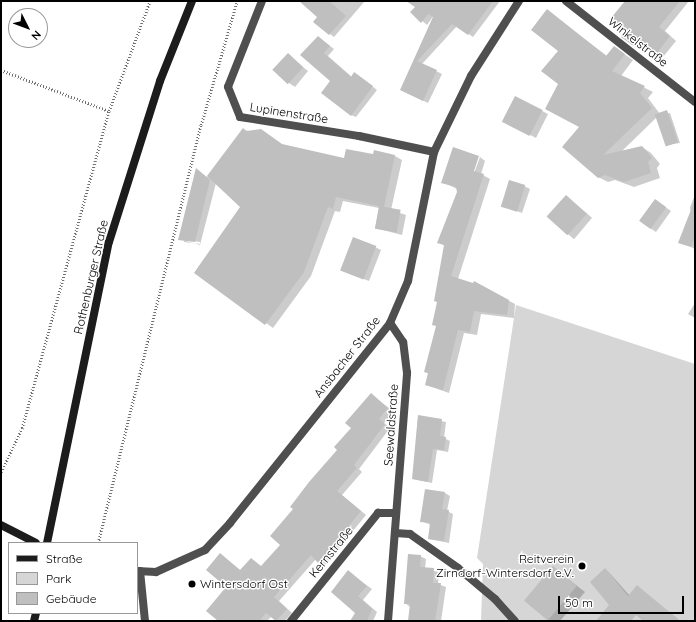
<!DOCTYPE html>
<html>
<head>
<meta charset="utf-8">
<style>
  body { margin:0 }
  #map { position:relative; width:696px; height:622px; overflow:hidden; background:#fff; font-family:Quicksand,sans-serif }
  div>[style] { position:absolute }
  [style*='--x'] { left:calc(var(--x)*1px); top:calc(var(--y)*1px); width:calc(var(--w)*1px); rotate:calc(var(--a)*1deg) }
  .green>* { inset:0; background:#d6d6d6 }
  .shadow>* { inset:0; background:#0003; transform-origin:0 0 }
  .building>* { inset:0; background:#bfbfbf; transform-origin:0 0 }
  .path>* { height:2.5px; margin-top:-1.25px; transform-origin:0; background:repeating-linear-gradient(90deg,#717171 0 1px,transparent 0 3px) }
  .street>* { height:8px; margin:-4px; padding:0 4px; transform-origin:4px; border-radius:4px; background:#4f4f4f }
  .secondary>* { height:8px; margin:-4px; padding:0 4px; transform-origin:4px; border-radius:4px; background:#1c1c1c }
  .dots>* { width:11px; height:11px; translate:-50% -50%; box-sizing:border-box; border:2px solid #fff; border-radius:50% }
  span { translate:-50% -50%; white-space:nowrap; text-align:center; line-height:1.15; -webkit-text-stroke:3px #fff; paint-order:stroke }
  .street-label { font-size:12px; color:#000 }
  .poi-label { font-size:12px; color:#000 }
  .right { translate:-100% -50%; text-align:right }
  .left { translate:0 -50%; text-align:left }
  .frame { position:absolute; inset:0; border:2px solid #000; pointer-events:none }
  .legend { position:absolute; left:8px; top:542px; width:130px; height:72px; box-sizing:border-box; background:#fff; border:1px solid #999; margin:0; padding:5px 7px; list-style:none; font-size:12px; color:#000 }
  .legend li { display:flex; align-items:center; gap:8px; height:20px }
  .legend b { width:20px; border:1px solid #999 }
  .north { position:absolute; left:8px; top:8px; width:40px; height:40px; box-sizing:border-box; background:#fff; border:1px solid #999; border-radius:50%; rotate:132deg; font-size:11px; font-weight:700; line-height:16px; text-align:center; color:#000 }
  .north::after { content:''; display:block; margin:auto; width:14px; height:18px; background:#000; clip-path:polygon(50% 0,100% 100%,50% 72%,0 100%) }
  .scale { position:absolute; left:558px; top:596px; width:126px; height:18px; box-sizing:border-box; border:2px solid #000; border-top:0; padding-left:5px; font-size:12px; line-height:14px; white-space:nowrap; color:#000; -webkit-text-stroke:3px #fff; paint-order:stroke }
</style>
</head>
<body>
<div id="map">
  <div class="green">
    <div style="clip-path:polygon(516px 305px,695px 364px,695px 621px,481px 621px,483px 564px,477px 558px)"></div>
  </div>
  <div class="shadow">
    <div style="clip-path:polygon(310px 1px,322px 1px,326px 5px,330px 1px,365px 1px,334px 37px,314px 22px,319px 16px)"></div>
    <div style="clip-path:polygon(423px 1px,500px 1px,473px 37px,457px 26px,422px 64px,442px 74px,428px 103px,401px 90px,434px 15px,427px 25px,412px 12px)"></div>
    <div style="clip-path:polygon(626px 1px,689px 1px,665px 31px,676px 41px,663px 57px,643px 43px,639px 48px,632px 45px,628px 30px)"></div>
    <div style="clip-path:polygon(548px 11px,607px 56px,614px 47px,633px 60px,621px 76px,653px 92px,648px 98px,660px 114px,670px 113px,680px 143px,667px 145px,657px 117px,621px 152px,642px 147px,651px 153px,660px 164px,657px 168px,660px 178px,634px 187px,615px 180px,608px 182px,598px 177px,580px 127px,560px 84px,559px 51px)"></div>
    <div style="clip-path:polygon(318px 37px,334px 49px,328px 56px,352px 77px,359px 76px,377px 90px,356px 117px,351px 115px,332px 81px)"></div>
    <div style="clip-path:polygon(288px 55px,308px 71px,295px 87px,289px 83px)"></div>
    <div style="clip-path:polygon(515px 97px,548px 114px,536px 138px,509px 124px)"></div>
    <div style="clip-path:polygon(evenodd,243px 129px,284px 146px,345px 160px,374px 155px,395px 156px,402px 160px,391px 210px,406px 215px,402px 235px,375px 228px,379px 208px,343px 201px,340px 212px,335px 211px,311px 276px,273px 328px,195px 272px,241px 207px,216px 183px,200px 245px,179px 239px,196px 169px,207px 177px,243px 129px,184px 240px,200px 242px,200px 244px,184px 242px,184px 240px)"></div>
    <div style="clip-path:polygon(480px 157px,485px 161px,481px 174px,490px 179px,458px 279px,474px 284px,474px 282px,515px 304px,514px 318px,481px 314px,477px 335px,464px 333px,449px 393px,426px 385px,429px 374px,425px 372px,437px 326px,445px 246px,439px 242px,458px 192px,457px 189px,443px 182px,473px 176px)"></div>
    <div style="clip-path:polygon(524px 186px,530px 189px,522px 213px,501px 205px)"></div>
    <div style="clip-path:polygon(695px 195px,695px 249px,680px 242px,692px 228px,690px 207px)"></div>
    <div style="left:566px;top:196px;width:34px;height:28px;rotate:40deg"></div>
    <div style="clip-path:polygon(661px 204px,671px 211px,656px 232px,641px 222px)"></div>
    <div style="clip-path:polygon(375px 247px,381px 250px,369px 281px,348px 273px)"></div>
    <div style="clip-path:polygon(695px 303px,695px 318px,688px 314px)"></div>
    <div style="clip-path:polygon(372px 395px,394px 412px,384px 423px,390px 428px,359px 469px,362px 472px,342px 495px,366px 515px,325px 565px,316px 559px,279px 601px,292px 613px,285px 621px,276px 621px,271px 617px,267px 621px,217px 621px,227px 587px,221px 555px,241px 571px,251px 559px,262px 567px,281px 545px,294px 509px,338px 450px)"></div>
    <div style="clip-path:polygon(418px 417px,446px 422px,444px 438px,450px 441px,448px 452px,437px 450px,432px 483px,413px 479px)"></div>
    <div style="clip-path:polygon(445px 493px,450px 496px,447px 511px,453px 514px,449px 543px,429px 539px,431px 525px,421px 521px)"></div>
    <div style="clip-path:polygon(420px 556px,426px 559px,425px 569px,439px 572px,438px 584px,446px 587px,441px 621px,409px 621px,410px 607px,405px 603px)"></div>
    <div style="clip-path:polygon(554px 568px,585px 592px,560px 621px,548px 620px,525px 601px)"></div>
    <div style="clip-path:polygon(606px 569px,630px 596px,637px 587px,678px 619px,645px 621px)"></div>
    <div style="clip-path:polygon(348px 572px,372px 589px,363px 600px,377px 612px,373px 621px,351px 621px,356px 613px)"></div>
  </div>
  <div class="building">
    <div style="clip-path:polygon(299px 1px,329px 1px,346px 16px,329px 35px,313px 22px,317px 17px)"></div>
    <div style="clip-path:polygon(406px 1px,493px 1px,468px 35px,452px 24px,417px 61px,437px 70px,423px 101px,400px 90px,433px 17px,428px 14px,421px 23px,410px 12px,415px 7px)"></div>
    <div style="clip-path:polygon(625px 1px,680px 1px,659px 27px,670px 36px,656px 54px,637px 39px,632px 45px,621px 37px,626px 31px,611px 18px)"></div>
    <div style="clip-path:polygon(547px 9px,606px 56px,614px 46px,625px 54px,612px 71px,645px 86px,640px 93px,652px 108px,603px 155px,642px 146px,652px 158px,648px 162px,651px 173px,624px 182px,605px 175px,598px 178px,562px 147px,579px 127px,545px 109px,558px 84px,541px 71px,558px 51px,531px 30px)"></div>
    <div style="clip-path:polygon(318px 36px,330px 46px,324px 53px,327px 56px,351px 77px,354px 72px,373px 86px,351px 116px,321px 93px,330px 81px,300px 55px)"></div>
    <div style="left:288px;top:53px;width:21px;height:23px;rotate:43deg"></div>
    <div style="left:515px;top:96px;width:31px;height:29px;rotate:27deg"></div>
    <div style="left:667px;top:110px;width:34px;height:13px;rotate:71deg"></div>
    <div style="clip-path:polygon(243px 128px,246px 131px,261px 129px,282px 144px,344px 158px,346px 149px,373px 154px,374px 150px,395px 155px,384px 207px,336px 197px,333px 209px,328px 207px,304px 272px,265px 325px,194px 273px,240px 207px,207px 176px)"></div>
    <div style="clip-path:polygon(453px 147px,479px 156px,474px 171px,484px 174px,451px 276px,473px 283px,474px 281px,509px 300px,507px 315px,474px 311px,470px 332px,458px 330px,443px 390px,425px 385px,428px 373px,424px 372px,436px 326px,432px 325px,437px 302px,434px 301px,444px 245px,437px 243px,457px 192px,456px 187px,441px 183px)"></div>
    <div style="clip-path:polygon(196px 168px,210px 180px,195px 242px,178px 240px)"></div>
    <div style="left:509px;top:180px;width:17px;height:28px;rotate:17deg"></div>
    <div style="left:566px;top:195px;width:28px;height:29px;rotate:42deg"></div>
    <div style="left:655px;top:199px;width:14px;height:27px;rotate:36deg"></div>
    <div style="clip-path:polygon(694px 202px,695px 237px,691px 247px,678px 243px)"></div>
    <div style="left:379px;top:206px;width:22px;height:23px;rotate:10deg"></div>
    <div style="left:353px;top:237px;width:25px;height:36px;rotate:21deg"></div>
    <div style="clip-path:polygon(371px 393px,388px 408px,379px 419px,385px 424px,354px 465px,357px 468px,337px 491px,361px 511px,318px 563px,311px 555px,274px 597px,287px 609px,276px 621px,266px 613px,259px 621px,218px 621px,206px 611px,226px 587px,206px 570px,220px 553px,240px 570px,251px 558px,261px 566px,280px 545px,270px 536px,293px 509px,290px 507px,309px 482px,337px 450px,334px 447px,351px 428px,345px 423px)"></div>
    <div style="clip-path:polygon(418px 415px,442px 419px,440px 436px,446px 437px,444px 450px,433px 449px,428px 482px,412px 479px)"></div>
    <div style="clip-path:polygon(425px 489px,445px 492px,442px 509px,449px 510px,444px 541px,428px 539px,430px 523px,420px 522px)"></div>
    <div style="clip-path:polygon(408px 554px,421px 555px,420px 567px,434px 568px,433px 583px,441px 583px,435px 621px,408px 621px,410px 604px,404px 604px)"></div>
    <div style="left:553px;top:566px;width:31px;height:45px;rotate:40deg"></div>
    <div style="clip-path:polygon(605px 568px,628px 596px,637px 585px,680px 621px,643px 621px,636px 615px,631px 621px,596px 621px,609px 605px,590px 582px)"></div>
    <div style="clip-path:polygon(348px 570px,367px 586px,358px 596px,372px 609px,367px 621px,350px 621px,355px 613px,331px 592px)"></div>
  </div>
  <div class="path">
    <div style="--x:1;--y:70;--w:116;--a:20.8"></div>
    <div style="--x:1;--y:472;--w:49;--a:-64.5"></div>
    <div style="--x:22;--y:428;--w:329;--a:-74.7"></div>
    <div style="--x:109;--y:111;--w:117;--a:-69.6"></div>
    <div style="--x:98;--y:543;--w:431;--a:-76.2"></div>
    <div style="--x:201;--y:125;--w:129;--a:-73.8"></div>
  </div>
  <div class="street">
    <div style="--x:262;--y:1;--w:92;--a:111.6"></div>
    <div style="--x:228;--y:87;--w:32;--a:68"></div>
    <div style="--x:240;--y:117;--w:121;--a:9.1"></div>
    <div style="--x:359;--y:136;--w:77;--a:12"></div>
    <div style="--x:566;--y:1;--w:164;--a:38.1"></div>
    <div style="--x:395;--y:533;--w:15;--a:4"></div>
    <div style="--x:410;--y:534;--w:59;--a:35.3"></div>
    <div style="--x:458;--y:568;--w:48;--a:40"></div>
    <div style="--x:495;--y:599;--w:30;--a:48"></div>
    <div style="--x:137;--y:571;--w:19;--a:3"></div>
    <div style="--x:156;--y:572;--w:54;--a:-24.2"></div>
    <div style="--x:205;--y:550;--w:37;--a:-47"></div>
    <div style="--x:230;--y:523;--w:256;--a:-51.3"></div>
    <div style="--x:390;--y:323;--w:46;--a:-66.8"></div>
    <div style="--x:408;--y:281;--w:132;--a:-78.6"></div>
    <div style="--x:434;--y:152;--w:85;--a:-64"></div>
    <div style="--x:471;--y:76;--w:89;--a:-57.4"></div>
    <div style="--x:140;--y:571;--w:50;--a:84.3"></div>
    <div style="--x:291;--y:621;--w:139;--a:-51.1"></div>
    <div style="--x:378;--y:513;--w:18;--a:0"></div>
    <div style="--x:388;--y:621;--w:249;--a:-85.6"></div>
    <div style="--x:407;--y:373;--w:31;--a:-97"></div>
    <div style="--x:403;--y:342;--w:23;--a:-124"></div>
  </div>
  <div class="secondary">
    <div style="--x:1;--y:525;--w:39;--a:27"></div>
    <div style="--x:47;--y:543;--w:307;--a:-78.4"></div>
    <div style="--x:109;--y:242;--w:169;--a:-72.4"></div>
    <div style="--x:160;--y:81;--w:86;--a:-68.2"></div>
    <div style="--x:34;--y:621;--w:8;--a:-76"></div>
  </div>
  <div class="dots">
    <div style="left:582px;top:566px;background:#000"></div>
    <div style="left:192px;top:584px;background:#000"></div>
  </div>
  <div class="street-label">
    <span style="left:638px;top:42px;rotate:38deg">Winkelstraße</span>
    <span style="left:289px;top:113px;rotate:9deg">Lupinenstraße</span>
    <span style="left:91px;top:277px;rotate:-77deg">Rothenburger Straße</span>
    <span style="left:347px;top:357px;rotate:-52deg">Ansbacher Straße</span>
    <span style="left:391px;top:425px;rotate:-86deg">Seewaldstraße</span>
    <span style="left:331px;top:552px;rotate:-51deg">Kernstraße</span>
  </div>
  <div class="poi-label">
    <span class="right" style="left:574px;top:566px">Reitverein<br>Zirndorf-Wintersdorf e.V.</span>
    <span class="left" style="left:200px;top:584px">Wintersdorf Ost</span>
  </div>
  <div class="frame"></div>
  <ul class="legend">
  <li><b style="height:5px;background:#1c1c1c"></b>Straße</li>
  <li><b style="height:11px;background:#d6d6d6"></b>Park</li>
  <li><b style="height:11px;background:#bfbfbf"></b>Gebäude</li>
  </ul>
  <div class="north">N</div>
  <div class="scale">50 m</div>
</div>
</body>
</html>
